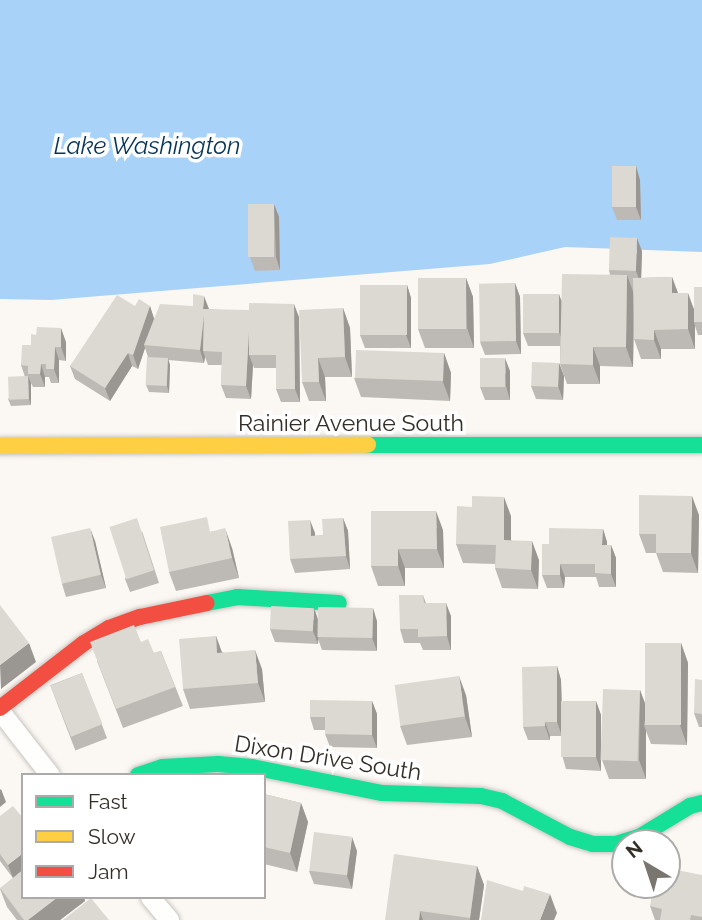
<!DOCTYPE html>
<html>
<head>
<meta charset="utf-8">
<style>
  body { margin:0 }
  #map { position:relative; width:702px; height:920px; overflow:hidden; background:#fbf8f4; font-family:Raleway,sans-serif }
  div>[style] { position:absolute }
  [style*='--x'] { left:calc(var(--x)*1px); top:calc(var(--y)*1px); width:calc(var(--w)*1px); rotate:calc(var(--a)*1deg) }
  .water>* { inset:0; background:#a8d2f8 }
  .roads { filter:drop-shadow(0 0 2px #c8c4bf) drop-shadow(0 0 2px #c8c4bf) }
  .street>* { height:19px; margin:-9.5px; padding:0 9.5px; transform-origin:9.5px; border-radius:9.5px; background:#fefefd }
  .fast>* { height:16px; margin:-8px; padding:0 8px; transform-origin:8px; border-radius:8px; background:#16e098 }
  .slow>* { height:16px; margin:-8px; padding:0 8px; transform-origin:8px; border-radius:8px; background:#ffcf43 }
  .jam>* { height:16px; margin:-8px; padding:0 8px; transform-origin:8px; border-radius:8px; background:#f24e42 }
  .wall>* { inset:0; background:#bdbab5; transform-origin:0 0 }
  .shaded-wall>* { inset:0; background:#9a9793 }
  .building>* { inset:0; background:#dcd8d2; transform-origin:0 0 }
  span { translate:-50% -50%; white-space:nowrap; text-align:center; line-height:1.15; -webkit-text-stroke:7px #fff; paint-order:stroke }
  .street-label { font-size:23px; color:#332e27 }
  .water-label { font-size:24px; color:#063458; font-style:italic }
  .legend { position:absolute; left:21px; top:773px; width:245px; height:126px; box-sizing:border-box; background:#fff; border:2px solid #adaba9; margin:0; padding:9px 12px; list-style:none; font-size:21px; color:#332e27 }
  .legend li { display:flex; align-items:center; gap:14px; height:35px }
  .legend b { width:35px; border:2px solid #adaba9 }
  .north { position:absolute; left:611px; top:829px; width:70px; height:70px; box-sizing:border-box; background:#fff; border:2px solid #adaba9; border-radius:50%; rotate:321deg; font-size:19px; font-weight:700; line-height:28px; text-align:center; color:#332e27 }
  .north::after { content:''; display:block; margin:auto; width:24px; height:32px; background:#79756f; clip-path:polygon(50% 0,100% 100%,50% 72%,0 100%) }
</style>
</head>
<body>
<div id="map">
  <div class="water">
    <div style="clip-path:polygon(0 0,702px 0,702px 252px,565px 247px,490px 264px,51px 300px,0 299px)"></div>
  </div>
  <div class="roads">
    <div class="street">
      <div style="--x:0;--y:711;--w:81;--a:52"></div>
      <div style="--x:150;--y:897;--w:30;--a:50"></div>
    </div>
    <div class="fast">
      <div style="--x:368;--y:445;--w:334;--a:0"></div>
      <div style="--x:207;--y:603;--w:31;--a:-11"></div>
      <div style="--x:237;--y:597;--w:102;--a:3.4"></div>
      <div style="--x:138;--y:775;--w:26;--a:-18"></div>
      <div style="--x:163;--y:767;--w:55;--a:-3.1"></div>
      <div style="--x:218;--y:764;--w:34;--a:5"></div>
      <div style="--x:252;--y:767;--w:133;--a:11.3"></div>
      <div style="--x:382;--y:793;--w:99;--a:1.7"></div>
      <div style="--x:481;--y:796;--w:22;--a:13"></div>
      <div style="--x:502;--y:801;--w:77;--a:27.9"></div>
      <div style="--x:570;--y:837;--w:24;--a:17"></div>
      <div style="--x:593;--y:844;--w:23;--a:0"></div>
      <div style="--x:616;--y:844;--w:24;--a:-17"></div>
      <div style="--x:639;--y:837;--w:60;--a:-31.3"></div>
      <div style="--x:690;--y:806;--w:12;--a:-14"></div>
    </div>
    <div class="slow">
      <div style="--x:0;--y:446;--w:368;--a:-0.2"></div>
    </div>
    <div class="jam">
      <div style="--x:0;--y:708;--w:106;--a:-37.7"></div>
      <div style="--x:84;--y:643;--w:29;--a:-31"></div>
      <div style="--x:109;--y:628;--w:33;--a:-20"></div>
      <div style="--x:140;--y:617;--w:68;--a:-11.8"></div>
    </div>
  </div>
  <div class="wall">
    <div style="clip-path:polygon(640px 180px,641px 220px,617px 220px,612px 207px)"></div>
    <div style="clip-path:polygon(274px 204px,279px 217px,280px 270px,255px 271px,250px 257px)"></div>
    <div style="clip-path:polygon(642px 251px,641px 278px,672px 277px,678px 293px,694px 309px,702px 287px,702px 335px,698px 335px,695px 326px,695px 349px,661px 349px,661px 359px,641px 359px,634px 339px,634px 317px,633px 367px,600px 366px,600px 384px,567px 384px,560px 364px,560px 346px,528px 346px,523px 333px,561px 300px,610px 275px,609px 270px)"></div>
    <div style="clip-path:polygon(466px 278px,473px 297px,474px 348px,425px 348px,418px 329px)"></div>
    <div style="clip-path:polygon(515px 283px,520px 297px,521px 354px,485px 355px,480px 342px)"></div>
    <div style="clip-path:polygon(407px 285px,411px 298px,411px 348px,365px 348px,360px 335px)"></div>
    <div style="clip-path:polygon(135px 306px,150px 306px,154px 318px,209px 309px,299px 317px,300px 402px,281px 402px,276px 389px,276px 368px,254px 368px,253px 365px,251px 399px,226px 398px,221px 385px,222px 365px,208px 365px,205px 357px,204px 363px,168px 360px,170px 365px,169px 393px,149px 392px,146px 385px,148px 357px,145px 348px,138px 369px,132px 366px,110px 401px,75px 379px,70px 366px)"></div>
    <div style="clip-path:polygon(343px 308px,350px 328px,352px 377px,325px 377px,326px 401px,309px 401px,302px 382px)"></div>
    <div style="clip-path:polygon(66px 342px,66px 361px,59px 360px,59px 383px,51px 383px,49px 377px,45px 377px,45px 387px,33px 387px,29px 379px,31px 383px,31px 405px,11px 406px,8px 399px,25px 377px,21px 365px,31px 345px)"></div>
    <div style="clip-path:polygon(444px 353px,451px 373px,450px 401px,361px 397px,354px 378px)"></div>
    <div style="clip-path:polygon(559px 363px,564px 376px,563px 400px,536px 399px,531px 386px)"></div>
    <div style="clip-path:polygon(510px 371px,510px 400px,485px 400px,480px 387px)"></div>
    <div style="clip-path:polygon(371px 511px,443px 530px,444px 568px,405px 568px,405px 586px,378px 586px,371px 566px)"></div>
    <div style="clip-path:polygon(699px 515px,698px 573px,663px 572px,656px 553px,646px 553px,639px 534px)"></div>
    <div style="clip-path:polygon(511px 516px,511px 540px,539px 560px,538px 589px,502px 588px,495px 568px,495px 564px,463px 563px,456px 544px)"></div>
    <div style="clip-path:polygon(343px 518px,348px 531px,350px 569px,295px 573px,290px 559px,315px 533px,315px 536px,323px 535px)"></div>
    <div style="clip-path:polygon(603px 529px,607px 542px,607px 545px,611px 545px,616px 558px,616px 587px,599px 587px,596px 577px,565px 577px,564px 588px,547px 588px,542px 575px,549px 544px)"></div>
    <div style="clip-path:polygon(142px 531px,159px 583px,130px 592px,125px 579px)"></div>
    <div style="clip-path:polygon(212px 531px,232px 548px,239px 578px,176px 591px,169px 572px)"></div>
    <div style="clip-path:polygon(95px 541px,106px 588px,66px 597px,62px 584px)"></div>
    <div style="clip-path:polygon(423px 595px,426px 603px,451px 616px,451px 650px,423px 650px,420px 643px,404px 643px,400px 629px)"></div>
    <div style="clip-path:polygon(318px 619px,377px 621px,377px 651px,322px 650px,318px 639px,318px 644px,275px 642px,270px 629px)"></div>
    <div style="clip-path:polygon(216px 636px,222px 652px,262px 669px,265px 702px,190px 709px,183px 689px)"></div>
    <div style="clip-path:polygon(141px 642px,154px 653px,161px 651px,183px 706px,123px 728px,97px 661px)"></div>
    <div style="clip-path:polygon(681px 643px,688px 663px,687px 745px,651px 744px,646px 731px,646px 779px,609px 779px,602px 760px,640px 690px,645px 703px)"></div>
    <div style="clip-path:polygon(557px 666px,561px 680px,562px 702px,596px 701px,601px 715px,601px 771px,566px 769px,562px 755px,561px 736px,550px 736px,550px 740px,528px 740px,523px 727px)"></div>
    <div style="left:82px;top:673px;width:70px;height:34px;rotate:69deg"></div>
    <div style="clip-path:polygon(702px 680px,702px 727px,699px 727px,694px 713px)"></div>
    <div style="clip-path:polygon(466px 695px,472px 737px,407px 745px,400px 726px)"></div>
    <div style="clip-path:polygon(372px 701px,377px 714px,377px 748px,330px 747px,325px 734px,325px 730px,314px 730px,310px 717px)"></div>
    <div style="clip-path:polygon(264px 794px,301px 803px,308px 822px,297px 872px,264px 864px)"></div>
    <div style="clip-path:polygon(0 816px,23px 897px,84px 897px,85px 901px,60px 920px,17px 920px,7px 907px,0 889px,13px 878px,0 861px)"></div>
    <div style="clip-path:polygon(357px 851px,352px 889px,314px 884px,309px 871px)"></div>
    <div style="clip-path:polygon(477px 866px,484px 885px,479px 920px,385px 920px)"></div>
    <div style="clip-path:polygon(702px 875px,702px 920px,655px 920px,650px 906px)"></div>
  </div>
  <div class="shaded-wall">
    <div style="clip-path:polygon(636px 166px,640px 180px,641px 220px,636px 207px)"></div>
    <div style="clip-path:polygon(274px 204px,279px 217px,280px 270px,276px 257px)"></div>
    <div style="clip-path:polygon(637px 238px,642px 251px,641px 285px,636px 271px)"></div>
    <div style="clip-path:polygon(627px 275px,634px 294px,633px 367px,626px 347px)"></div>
    <div style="clip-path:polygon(672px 277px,679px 296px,672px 293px)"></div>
    <div style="clip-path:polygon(466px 278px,473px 297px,474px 348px,467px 328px)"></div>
    <div style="clip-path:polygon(515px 283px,520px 297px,521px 354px,516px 341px)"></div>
    <div style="clip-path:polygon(407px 285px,411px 298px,411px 348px,406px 335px)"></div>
    <div style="clip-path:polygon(688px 293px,695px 312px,694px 322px,695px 326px,695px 349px,688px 329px)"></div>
    <div style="clip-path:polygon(559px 294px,564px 308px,564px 345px,559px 332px)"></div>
    <div style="clip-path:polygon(204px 296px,209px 309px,203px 309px)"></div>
    <div style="clip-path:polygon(294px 304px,299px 317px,300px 402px,295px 389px)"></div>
    <div style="clip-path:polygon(150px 306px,154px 319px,144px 345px,145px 348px,138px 369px,133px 355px)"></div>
    <div style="clip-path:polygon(343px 308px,350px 328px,352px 377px,345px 357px)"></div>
    <div style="clip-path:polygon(204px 315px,203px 351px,205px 357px,204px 363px,200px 350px)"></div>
    <div style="clip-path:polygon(61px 328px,66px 342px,66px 361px,61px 347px)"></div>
    <div style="clip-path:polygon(654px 330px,661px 349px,661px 359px,654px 340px)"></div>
    <div style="clip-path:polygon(249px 331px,249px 355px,253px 365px,251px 399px,246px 386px)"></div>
    <div style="clip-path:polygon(55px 347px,59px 360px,59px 383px,54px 369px)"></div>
    <div style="clip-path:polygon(593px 347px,600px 366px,600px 384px,593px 365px)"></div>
    <div style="clip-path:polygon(128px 353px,132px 366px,110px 401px,105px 388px)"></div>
    <div style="clip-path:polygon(444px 353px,451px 373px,450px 401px,443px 382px)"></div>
    <div style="clip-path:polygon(168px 358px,170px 365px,169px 393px,167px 386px)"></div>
    <div style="clip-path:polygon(318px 358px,325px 377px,326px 401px,319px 382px)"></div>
    <div style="clip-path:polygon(505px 358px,510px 371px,510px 400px,506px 386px)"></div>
    <div style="clip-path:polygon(559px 363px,564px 376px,563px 400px,558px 386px)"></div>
    <div style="clip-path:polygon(41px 364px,45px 377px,45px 387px,40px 374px)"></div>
    <div style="clip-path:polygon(28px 376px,31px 383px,31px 405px,29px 399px)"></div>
    <div style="clip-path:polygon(692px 496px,699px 515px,698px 573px,691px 553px)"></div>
    <div style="clip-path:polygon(504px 497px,511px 516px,511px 559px,504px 540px)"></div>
    <div style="clip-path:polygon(436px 511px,443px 530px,444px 568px,437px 549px)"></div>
    <div style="clip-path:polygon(343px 518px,348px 531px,350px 569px,346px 556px)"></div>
    <div style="clip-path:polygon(310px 520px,315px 533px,316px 549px,311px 536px)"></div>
    <div style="clip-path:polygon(90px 528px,95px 541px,106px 588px,101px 575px)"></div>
    <div style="clip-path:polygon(225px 528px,232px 548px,239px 578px,232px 558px)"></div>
    <div style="clip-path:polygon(603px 529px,607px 542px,607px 559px,602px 545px)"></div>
    <div style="clip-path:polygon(532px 541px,539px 560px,538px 589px,531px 570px)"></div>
    <div style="clip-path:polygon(611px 545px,616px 558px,616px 587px,611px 574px)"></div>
    <div style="clip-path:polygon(398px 549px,405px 568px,405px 586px,398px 566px)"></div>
    <div style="clip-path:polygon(560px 564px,565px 577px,564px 588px,560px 575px)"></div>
    <div style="clip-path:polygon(446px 603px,451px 616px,451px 650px,447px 636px)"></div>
    <div style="clip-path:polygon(314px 608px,319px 622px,318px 644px,313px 631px)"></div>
    <div style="clip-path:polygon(373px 608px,377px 621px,377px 651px,372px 638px)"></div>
    <div style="clip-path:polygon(216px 636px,223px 656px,217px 653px)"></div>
    <div style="clip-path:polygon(29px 643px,36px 662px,1px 689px,0 665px)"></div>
    <div style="clip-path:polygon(681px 643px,688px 663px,687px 745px,680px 725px)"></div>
    <div style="clip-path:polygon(255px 650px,262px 669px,265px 702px,258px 683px)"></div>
    <div style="clip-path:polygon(557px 666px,561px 680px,562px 736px,557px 722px)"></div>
    <div style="clip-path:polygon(459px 676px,466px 695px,472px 737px,465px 717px)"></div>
    <div style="clip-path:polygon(640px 690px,647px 709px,644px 725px,646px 731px,646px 779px,639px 760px)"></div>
    <div style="clip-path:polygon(372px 701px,377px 714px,377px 748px,372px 735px)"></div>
    <div style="clip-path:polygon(596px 701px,601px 715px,601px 771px,596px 757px)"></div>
    <div style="clip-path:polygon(545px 722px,550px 736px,550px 740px,545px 726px)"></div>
    <div style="clip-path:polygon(1px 789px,6px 802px,0 807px,0 790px)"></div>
    <div style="clip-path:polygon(301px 803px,308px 822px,297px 872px,290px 853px)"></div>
    <div style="clip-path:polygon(352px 837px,357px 851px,352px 889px,347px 876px)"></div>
    <div style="clip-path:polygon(23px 853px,23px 870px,13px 878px,8px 865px)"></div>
    <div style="clip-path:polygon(477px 866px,484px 885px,479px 920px,470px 920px,470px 918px)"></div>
    <div style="clip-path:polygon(550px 894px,557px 913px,554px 920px,540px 920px)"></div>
    <div style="clip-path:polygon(58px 897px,84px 897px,85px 901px,60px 920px,28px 920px)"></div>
    <div style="clip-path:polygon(420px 911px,423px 920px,419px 920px)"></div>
  </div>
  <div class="building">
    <div style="left:612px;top:166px;width:24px;height:41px"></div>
    <div style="left:248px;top:204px;width:26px;height:53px"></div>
    <div style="left:610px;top:237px;width:27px;height:33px;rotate:2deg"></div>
    <div style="clip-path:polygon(562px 274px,627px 275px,626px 347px,593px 347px,593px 365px,560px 364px)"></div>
    <div style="clip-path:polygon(672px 277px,672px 293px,688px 293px,688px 329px,654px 330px,654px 340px,634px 339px,633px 278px)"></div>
    <div style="left:418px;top:278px;width:48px;height:51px"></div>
    <div style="left:515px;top:283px;width:58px;height:36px;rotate:89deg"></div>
    <div style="left:360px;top:285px;width:47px;height:50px"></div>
    <div style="left:694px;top:287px;width:8px;height:35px"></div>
    <div style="clip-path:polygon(193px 294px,204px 296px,203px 309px,249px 310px,249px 303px,294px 304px,295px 389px,276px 389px,276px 355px,249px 355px,249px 331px,246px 386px,221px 385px,222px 352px,203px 351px,204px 315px,200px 350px,144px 345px,160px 304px,193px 306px)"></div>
    <div style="left:523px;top:294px;width:36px;height:39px"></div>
    <div style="clip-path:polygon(117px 295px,135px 306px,139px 299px,150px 306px,133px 355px,128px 353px,105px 388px,70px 366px)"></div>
    <div style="clip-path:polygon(343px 308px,345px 357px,318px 358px,319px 382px,302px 382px,299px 310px)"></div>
    <div style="clip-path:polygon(37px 327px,61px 328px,61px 347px,55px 347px,54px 369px,46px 369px,46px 364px,41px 364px,40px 374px,28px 374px,28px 366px,21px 365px,22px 345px,31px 345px,31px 334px,36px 335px)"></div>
    <div style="left:356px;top:350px;width:88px;height:28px;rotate:2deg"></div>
    <div style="left:147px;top:357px;width:21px;height:28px;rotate:3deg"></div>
    <div style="left:480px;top:358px;width:25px;height:29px"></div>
    <div style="left:532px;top:362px;width:27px;height:24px;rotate:2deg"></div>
    <div style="left:28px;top:376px;width:23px;height:20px;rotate:88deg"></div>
    <div style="clip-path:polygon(639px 495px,692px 496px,691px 553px,656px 553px,656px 534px,639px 534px)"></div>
    <div style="clip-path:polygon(472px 496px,504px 497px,504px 540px,532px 541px,531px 570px,495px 568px,496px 545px,456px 544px,457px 506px,472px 507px)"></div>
    <div style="clip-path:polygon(371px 511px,436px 511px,437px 549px,398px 549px,398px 566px,371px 566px)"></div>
    <div style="clip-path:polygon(207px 517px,210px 532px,225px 528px,232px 558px,169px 572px,160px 527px)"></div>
    <div style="left:137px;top:518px;width:55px;height:29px;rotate:72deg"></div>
    <div style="clip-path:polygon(343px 518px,346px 556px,290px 559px,288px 521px,310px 520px,311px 536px,323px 535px,322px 519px)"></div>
    <div style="left:90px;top:528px;width:48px;height:40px;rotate:77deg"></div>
    <div style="clip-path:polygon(549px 528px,603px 529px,602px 545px,611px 545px,611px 574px,595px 573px,595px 564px,560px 564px,560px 575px,542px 575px,542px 544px,549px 544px)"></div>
    <div style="clip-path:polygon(399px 595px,423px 595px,424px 603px,446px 603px,447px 636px,418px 637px,418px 629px,400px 629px)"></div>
    <div style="clip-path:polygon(0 605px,29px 643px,0 665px)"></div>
    <div style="left:271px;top:606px;width:43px;height:23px;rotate:3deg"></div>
    <div style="left:318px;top:607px;width:55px;height:30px;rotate:1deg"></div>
    <div style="clip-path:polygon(134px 625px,141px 642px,148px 639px,154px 653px,161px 651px,175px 687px,116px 709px,90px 642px)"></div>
    <div style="clip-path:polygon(216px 636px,217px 653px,255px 650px,258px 683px,183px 689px,179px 639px)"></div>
    <div style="left:645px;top:643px;width:36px;height:82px"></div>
    <div style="clip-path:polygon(557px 666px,557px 722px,545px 722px,545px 726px,523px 727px,522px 667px)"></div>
    <div style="left:82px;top:673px;width:55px;height:34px;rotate:68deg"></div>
    <div style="left:459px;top:676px;width:41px;height:65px;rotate:82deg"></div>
    <div style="clip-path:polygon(695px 679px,702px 680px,702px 714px,694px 713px)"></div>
    <div style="left:603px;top:689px;width:37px;height:71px;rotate:2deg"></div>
    <div style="clip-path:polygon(310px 700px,372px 701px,372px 735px,325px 734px,325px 717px,310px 717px)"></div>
    <div style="left:596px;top:701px;width:56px;height:35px;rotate:90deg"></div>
    <div style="clip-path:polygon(264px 794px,301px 803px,290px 853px,264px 847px)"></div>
    <div style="clip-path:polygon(13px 806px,23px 818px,23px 853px,8px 865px,0 854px,0 816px)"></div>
    <div style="left:314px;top:832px;width:38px;height:39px;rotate:7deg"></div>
    <div style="clip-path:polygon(394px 854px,477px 866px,470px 918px,420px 911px,419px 920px,385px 920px)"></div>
    <div style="clip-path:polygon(667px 868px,702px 875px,702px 917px,691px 915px,690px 920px,660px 920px,662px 909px,650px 906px,654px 885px,667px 885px)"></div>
    <div style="clip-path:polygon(23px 870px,23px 897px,58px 897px,28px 920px,24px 920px,0 888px)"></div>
    <div style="clip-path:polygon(487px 880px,523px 891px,524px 886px,550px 894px,540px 920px,481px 920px)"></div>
    <div style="clip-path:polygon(91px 898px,109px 920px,63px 920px)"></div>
  </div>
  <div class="street-label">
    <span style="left:351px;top:423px">Rainier Avenue South</span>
    <span style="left:328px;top:758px;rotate:9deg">Dixon Drive South</span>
  </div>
  <div class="water-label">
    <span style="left:147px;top:146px">Lake Washington</span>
  </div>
  <ul class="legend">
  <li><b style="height:9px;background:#16e098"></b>Fast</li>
  <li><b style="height:9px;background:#ffcf43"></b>Slow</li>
  <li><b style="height:9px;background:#f24e42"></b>Jam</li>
  </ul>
  <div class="north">N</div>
</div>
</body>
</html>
